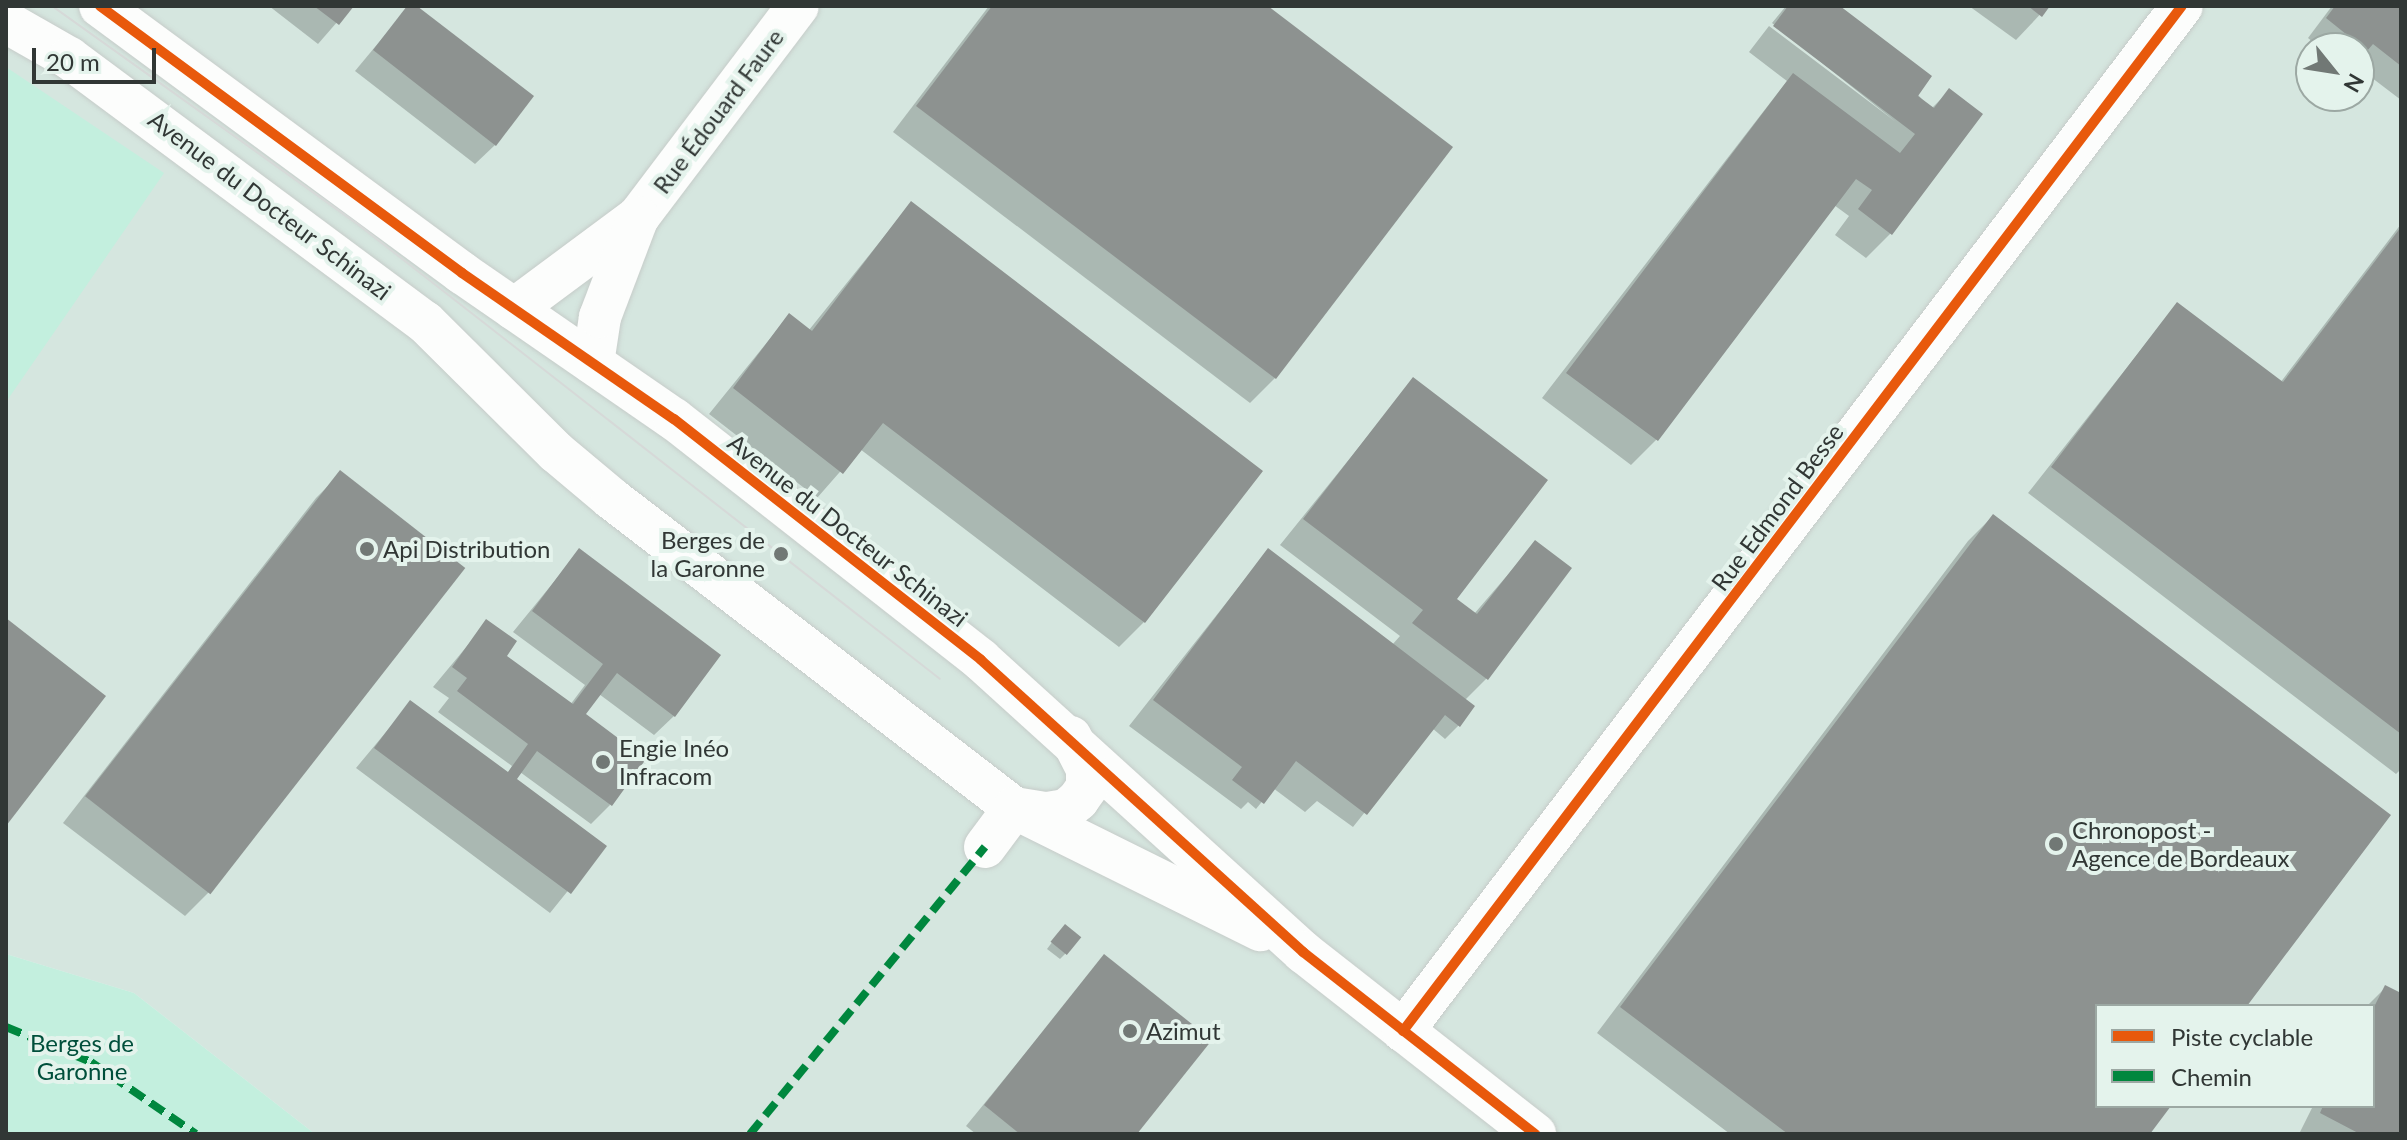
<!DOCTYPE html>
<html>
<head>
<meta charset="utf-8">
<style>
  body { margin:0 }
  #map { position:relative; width:2407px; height:1140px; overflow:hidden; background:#e8f0ec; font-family:Lato,sans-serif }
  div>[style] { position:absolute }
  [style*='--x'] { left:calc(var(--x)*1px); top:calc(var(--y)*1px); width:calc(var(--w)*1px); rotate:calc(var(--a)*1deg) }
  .built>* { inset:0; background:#d5e6df }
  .green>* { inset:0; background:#c3efde }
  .shadow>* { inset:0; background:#0003 }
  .building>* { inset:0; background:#8d9290; transform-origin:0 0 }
  .roads { filter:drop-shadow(0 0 2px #c6ccc9) drop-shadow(0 0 2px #c6ccc9) }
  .minor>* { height:42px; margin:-21px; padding:0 21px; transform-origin:21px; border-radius:21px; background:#fcfdfc }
  .tram>* { height:2px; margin:-1px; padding:0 1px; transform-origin:1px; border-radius:1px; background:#d6d9d8 }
  .quiet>* { height:8px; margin-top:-4px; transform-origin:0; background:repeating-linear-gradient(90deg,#00873e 0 16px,transparent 0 24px) }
  .cycleway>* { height:10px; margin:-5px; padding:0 5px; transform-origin:5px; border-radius:5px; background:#e8590c }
  .dots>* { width:22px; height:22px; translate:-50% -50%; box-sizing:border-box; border:4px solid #e4f3ec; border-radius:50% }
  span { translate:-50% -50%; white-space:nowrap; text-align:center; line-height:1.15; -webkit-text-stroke:8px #e4f3ec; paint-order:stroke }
  .street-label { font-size:24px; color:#313735 }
  .poi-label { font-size:24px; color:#313735 }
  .right { translate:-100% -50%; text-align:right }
  .left { translate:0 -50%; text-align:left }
  .park-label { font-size:24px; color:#004f3b }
  .frame { position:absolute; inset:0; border:8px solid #313735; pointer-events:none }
  .legend { position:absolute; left:2095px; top:1004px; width:280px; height:104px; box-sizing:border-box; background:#e4f3ec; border:2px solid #9ca8a3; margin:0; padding:10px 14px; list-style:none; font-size:24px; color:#313735 }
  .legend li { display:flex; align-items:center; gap:16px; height:40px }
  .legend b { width:40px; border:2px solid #9ca8a3 }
  .north { position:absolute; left:2295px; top:32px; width:80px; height:80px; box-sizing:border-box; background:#e4f3ec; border:2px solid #9ca8a3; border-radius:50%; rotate:120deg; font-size:22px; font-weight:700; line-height:32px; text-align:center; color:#313735 }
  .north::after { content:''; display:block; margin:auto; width:28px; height:36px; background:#717875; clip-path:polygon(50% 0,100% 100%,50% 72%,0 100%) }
  .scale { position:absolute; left:32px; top:48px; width:124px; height:36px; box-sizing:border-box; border:4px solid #313735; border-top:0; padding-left:10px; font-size:24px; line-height:28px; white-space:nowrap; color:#313735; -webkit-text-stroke:6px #e4f3ec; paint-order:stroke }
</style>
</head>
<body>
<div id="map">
  <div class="built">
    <div style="clip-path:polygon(evenodd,6px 6px,2401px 6px,2401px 1134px,315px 1134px,134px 993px,6px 954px,6px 6px,2311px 48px,2359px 48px,2359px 96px,2311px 96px,2311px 48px,6px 6px,2097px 1006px,2373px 1006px,2373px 1106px,2097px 1106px,2097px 1006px)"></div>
  </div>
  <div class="green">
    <div style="clip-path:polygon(6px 67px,164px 173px,6px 402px)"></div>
    <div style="clip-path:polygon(6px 954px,134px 993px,315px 1134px,6px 1134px)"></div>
  </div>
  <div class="shadow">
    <div style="clip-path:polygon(269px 6px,351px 6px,318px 44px)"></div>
    <div style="clip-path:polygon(409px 6px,495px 145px,475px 164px,355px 71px)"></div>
    <div style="clip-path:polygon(989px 6px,1265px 6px,1275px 378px,1250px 403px,893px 132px)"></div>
    <div style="clip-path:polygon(1786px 6px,1836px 6px,1931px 109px,1949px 91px,1891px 233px,1866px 258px,1835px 235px,1849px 216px,1834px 205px,1656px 440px,1631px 465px,1542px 398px,1787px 81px,1749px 52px,1769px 26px,1896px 122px,1772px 23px)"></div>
    <div style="clip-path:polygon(1969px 6px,2048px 6px,2016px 40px)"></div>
    <div style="clip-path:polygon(2332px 6px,2401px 6px,2401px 100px,2359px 68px,2359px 48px,2320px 48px,2308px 38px)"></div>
    <div style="clip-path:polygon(911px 203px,1144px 622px,1119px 647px,860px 449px,817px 498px,709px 414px,789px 315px,809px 330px)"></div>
    <div style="clip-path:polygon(2401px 224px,2401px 769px,2396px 774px,2028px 493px,2177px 304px,2280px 383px)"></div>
    <div style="clip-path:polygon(1413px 380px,1454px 599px,1474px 614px,1536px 542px,1486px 679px,1465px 700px,1459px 725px,1445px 739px,1432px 728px,1353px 827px,1317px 801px,1305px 812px,1273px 788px,1256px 809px,1248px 802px,1241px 809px,1129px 726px,1268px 550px,1392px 645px,1400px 636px,1280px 545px)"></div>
    <div style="clip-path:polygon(341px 473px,210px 891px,185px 916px,63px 823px,316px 498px)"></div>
    <div style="clip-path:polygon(1993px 516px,2244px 1006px,2097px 1006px,2097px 1106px,2169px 1106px,2148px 1134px,1730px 1134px,1597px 1033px,1968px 541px)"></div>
    <div style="clip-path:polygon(579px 551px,674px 716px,654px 735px,599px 694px,583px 715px,610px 805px,591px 824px,520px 772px,514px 779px,604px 846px,550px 913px,356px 768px,411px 702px,507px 774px,512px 766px,438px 712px,449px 698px,433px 687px,487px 622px,504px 656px,570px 705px,585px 685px,513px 632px)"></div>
    <div style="clip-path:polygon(1059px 933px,1066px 953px,1060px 959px,1047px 949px)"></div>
    <div style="clip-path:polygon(1104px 957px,1135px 1134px,976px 1134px,966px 1126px)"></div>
    <div style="clip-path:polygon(2386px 987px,2401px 995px,2401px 1134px,2299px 1134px,2313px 1106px,2373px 1106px,2373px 1006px,2367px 1006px)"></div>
  </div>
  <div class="building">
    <div style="clip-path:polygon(314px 6px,354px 6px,339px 25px)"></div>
    <div style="clip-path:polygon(407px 6px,417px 6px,534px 96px,496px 146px,373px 50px)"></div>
    <div style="clip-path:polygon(992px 6px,1268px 6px,1453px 147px,1276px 379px,916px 106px)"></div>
    <div style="clip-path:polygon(1788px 6px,1840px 6px,1932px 76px,1918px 96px,1934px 108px,1949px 88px,1983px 114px,1892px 235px,1858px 209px,1872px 190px,1856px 179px,1658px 441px,1566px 373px,1793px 73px,1900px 153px,1915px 134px,1773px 26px)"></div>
    <div style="clip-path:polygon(2028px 6px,2050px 6px,2042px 17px)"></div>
    <div style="clip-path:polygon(2335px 6px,2401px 6px,2401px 66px,2373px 44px,2367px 51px,2326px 18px)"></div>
    <div style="clip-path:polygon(911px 201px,1263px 471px,1145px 623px,883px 423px,843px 474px,733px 388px,789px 313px,812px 331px)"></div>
    <div style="clip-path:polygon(2401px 227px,2401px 734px,2051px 467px,2177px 302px,2283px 382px)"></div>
    <div style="clip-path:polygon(1413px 377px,1548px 480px,1457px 599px,1477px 614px,1535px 540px,1572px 568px,1488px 680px,1412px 623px,1423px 610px,1303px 519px)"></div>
    <div style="left:340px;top:470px;width:159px;height:414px;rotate:38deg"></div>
    <div style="clip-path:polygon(1993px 514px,2391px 815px,2247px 1006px,2097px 1006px,2097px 1106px,2171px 1106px,2150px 1134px,1788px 1134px,1620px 1007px)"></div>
    <div style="clip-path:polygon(579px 548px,721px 655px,675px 717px,617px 673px,586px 714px,646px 759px,612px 806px,537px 751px,517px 779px,607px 846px,571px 894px,374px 748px,410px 700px,508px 772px,528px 744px,457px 691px,467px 678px,452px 667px,486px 619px,517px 641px,507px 656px,573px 704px,603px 664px,532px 611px)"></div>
    <div style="clip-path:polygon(1268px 548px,1475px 706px,1460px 727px,1445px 715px,1367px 815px,1296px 761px,1264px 804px,1232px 780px,1242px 767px,1153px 700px)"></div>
    <div style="clip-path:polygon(6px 618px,106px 696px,6px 826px)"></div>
    <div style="left:1065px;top:924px;width:21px;height:23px;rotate:39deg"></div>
    <div style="clip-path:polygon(1104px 954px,1212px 1040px,1137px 1134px,1020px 1134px,984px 1105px)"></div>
    <div style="clip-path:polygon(2385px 985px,2401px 993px,2401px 1134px,2360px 1134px,2320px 1113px,2323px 1106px,2373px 1106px,2373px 1009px)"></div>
  </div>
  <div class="roads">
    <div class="minor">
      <div style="--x:100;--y:6;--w:450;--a:36.4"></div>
      <div style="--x:462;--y:273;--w:257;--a:34.6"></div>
      <div style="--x:674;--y:419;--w:390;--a:38.1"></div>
      <div style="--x:981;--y:660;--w:435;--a:42.2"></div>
      <div style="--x:1303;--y:952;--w:295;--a:38.1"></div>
      <div style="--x:6;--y:22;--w:73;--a:29.7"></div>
      <div style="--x:69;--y:58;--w:443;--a:36.6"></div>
      <div style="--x:425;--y:322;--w:185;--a:44.8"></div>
      <div style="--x:556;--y:452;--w:73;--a:40"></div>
      <div style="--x:612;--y:499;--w:507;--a:37.55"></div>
      <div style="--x:1014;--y:808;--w:275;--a:26.4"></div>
      <div style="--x:514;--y:309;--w:156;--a:-36.6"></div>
      <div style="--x:639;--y:216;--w:263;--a:-52.9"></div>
      <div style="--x:593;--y:363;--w:47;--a:-81.3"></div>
      <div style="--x:600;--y:317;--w:107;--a:-69.2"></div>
      <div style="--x:985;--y:847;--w:49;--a:-53.4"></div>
      <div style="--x:1014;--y:808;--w:33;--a:9"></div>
      <div style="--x:1047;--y:813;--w:19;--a:-9"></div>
      <div style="--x:1066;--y:810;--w:16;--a:-40"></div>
      <div style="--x:1078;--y:800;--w:16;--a:-55"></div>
      <div style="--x:1087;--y:787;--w:18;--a:-90"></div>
      <div style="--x:1087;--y:769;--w:36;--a:-117"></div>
      <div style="--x:1403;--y:1031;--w:1287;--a:-52.77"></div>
    </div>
  </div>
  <div class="tram">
    <div style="--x:52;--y:6;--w:372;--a:35.5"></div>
    <div style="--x:355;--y:222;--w:742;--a:38"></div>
  </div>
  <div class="quiet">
    <div style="--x:6;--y:1027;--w:92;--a:22.4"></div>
    <div style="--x:91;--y:1062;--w:127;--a:34.4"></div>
    <div style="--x:750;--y:1134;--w:371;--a:-50.7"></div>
  </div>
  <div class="cycleway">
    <div style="--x:100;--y:6;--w:450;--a:36.4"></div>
    <div style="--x:462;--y:273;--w:257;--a:34.6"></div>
    <div style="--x:674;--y:419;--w:390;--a:38.1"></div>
    <div style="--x:981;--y:660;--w:435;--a:42.2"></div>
    <div style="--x:1303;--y:952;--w:295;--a:38.1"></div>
    <div style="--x:1403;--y:1031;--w:1287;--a:-52.77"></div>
  </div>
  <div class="dots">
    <div style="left:367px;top:549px;background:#717875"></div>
    <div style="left:781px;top:554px;background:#717875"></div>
    <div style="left:603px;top:762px;background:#717875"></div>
    <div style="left:2056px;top:844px;background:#717875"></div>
    <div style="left:1130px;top:1031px;background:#717875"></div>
  </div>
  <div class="street-label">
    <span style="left:718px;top:111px;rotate:-53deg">Rue Édouard Faure</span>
    <span style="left:270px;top:205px;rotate:37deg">Avenue du Docteur Schinazi</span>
    <span style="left:1777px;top:507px;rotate:-53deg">Rue Edmond Besse</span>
    <span style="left:848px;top:530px;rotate:38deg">Avenue du Docteur Schinazi</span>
  </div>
  <div class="poi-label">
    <span class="right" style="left:765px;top:554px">Berges de<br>la Garonne</span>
    <span class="left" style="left:383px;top:549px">Api Distribution</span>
    <span class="left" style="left:619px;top:762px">Engie Inéo<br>Infracom</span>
    <span class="left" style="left:2072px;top:844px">Chronopost -<br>Agence de Bordeaux</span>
    <span class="left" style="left:1146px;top:1031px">Azimut</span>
  </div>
  <div class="park-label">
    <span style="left:82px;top:1057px">Berges de<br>Garonne</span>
  </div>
  <div class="frame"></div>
  <ul class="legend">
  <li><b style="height:10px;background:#e8590c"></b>Piste cyclable</li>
  <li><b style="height:10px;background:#00873e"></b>Chemin</li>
  </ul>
  <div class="north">N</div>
  <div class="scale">20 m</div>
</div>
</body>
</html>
